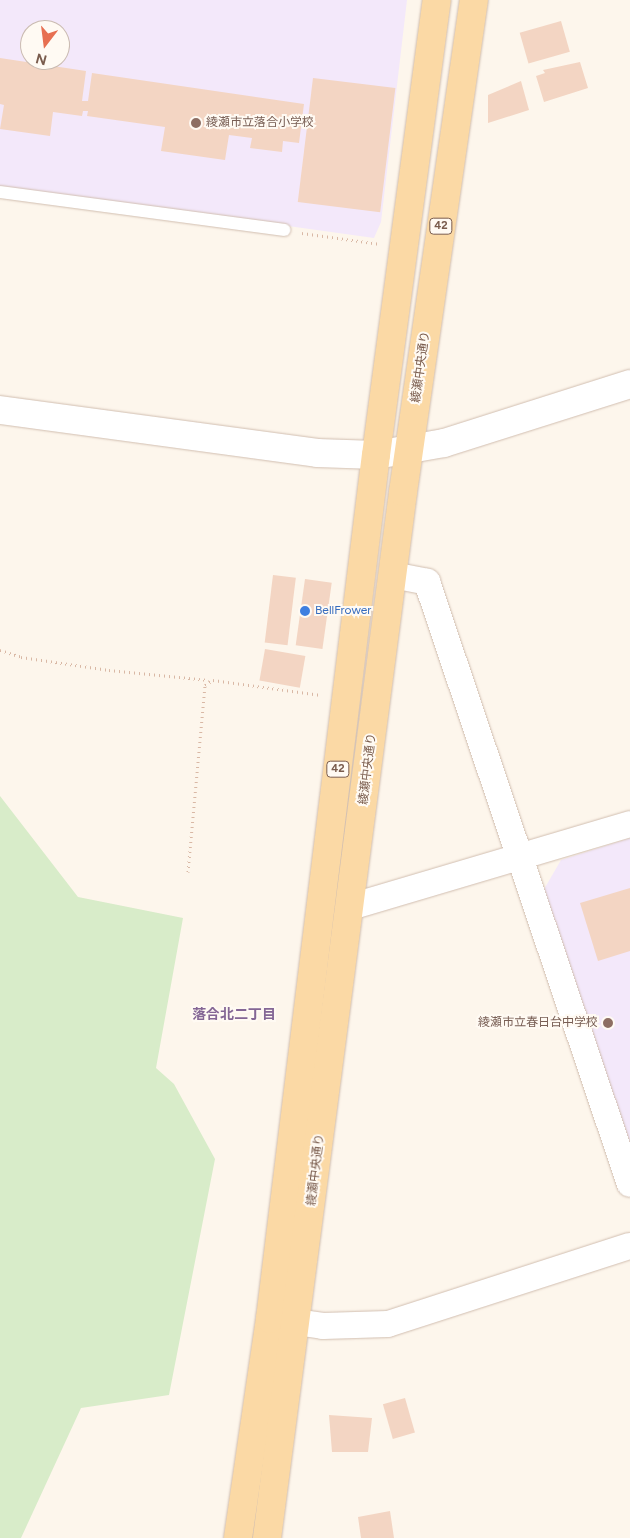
<!DOCTYPE html>
<html>
<head>
<meta charset="utf-8">
<style>
  body { margin:0 }
  #map { position:relative; width:630px; height:1538px; overflow:hidden; background:#fdf6ec; font-family:Figtree,"Noto Sans JP",sans-serif }
  div>[style] { position:absolute }
  [style*='--x'] { left:calc(var(--x)*1px); top:calc(var(--y)*1px); width:calc(var(--w)*1px); rotate:calc(var(--a)*1deg) }
  .education>* { inset:0; background:#f3e8fa }
  .green>* { inset:0; background:#d8ecc9 }
  .building>* { inset:0; background:#f3d5c3; transform-origin:0 0 }
  .path>* { height:3px; margin-top:-1.5px; transform-origin:0; background:repeating-linear-gradient(90deg,#d9b8a5 0 1px,transparent 0 5px) }
  .roads { filter:drop-shadow(0 0 1px #d1beb0) drop-shadow(0 0 1px #d1beb0) }
  .lane>* { height:12px; margin:-6px; padding:0 6px; transform-origin:6px; border-radius:6px; background:#fff }
  .street>* { height:26px; margin:-13px; padding:0 13px; transform-origin:13px; border-radius:13px; background:#fff }
  .secondary>* { height:28px; margin:-14px; padding:0 14px; transform-origin:14px; border-radius:14px; background:#fff }
  .primary>* { height:28px; margin:-14px; padding:0 14px; transform-origin:14px; border-radius:14px; background:#fbd9a5 }
  .dots>* { width:14px; height:14px; translate:-50% -50%; box-sizing:border-box; border:2px solid #fffaf3; border-radius:50% }
  span { translate:-50% -50%; white-space:nowrap; text-align:center; line-height:1.15; -webkit-text-stroke:4px #fffaf3; paint-order:stroke }
  .shield-label span { padding:1px 4px; background:#fffaf3; border:1px solid; border-radius:4px; -webkit-text-stroke-width:0 }
  .shield-label { font-size:11px; color:#7a5c4d; font-weight:700 }
  .education-label { font-size:12px; color:#785e54 }
  .left { translate:0 -50%; text-align:left }
  .right { translate:-100% -50%; text-align:right }
  .street-label { font-size:12px; color:#7a5c4d }
  .shop-label { font-size:12px; color:#366cbe }
  .neighbourhood-label { font-size:14px; color:#846695; font-weight:700 }
  .north { position:absolute; left:20px; top:20px; width:50px; height:50px; box-sizing:border-box; background:#fffaf3; border:1px solid #cabbb1; border-radius:50%; rotate:195deg; font-size:14px; font-weight:700; line-height:20px; text-align:center; color:#7a5c4d }
  .north::after { content:''; display:block; margin:auto; width:18px; height:22px; background:#e76f51; clip-path:polygon(50% 0,100% 100%,50% 72%,0 100%) }
</style>
</head>
<body>
<div id="map">
  <div class="education">
    <div style="clip-path:polygon(evenodd,0 0,407px 0,381px 222px,374px 238px,0 186px,0 0,30px 30px,60px 30px,60px 60px,30px 60px,30px 30px)"></div>
    <div style="clip-path:polygon(630px 838px,630px 1154px,543px 891px,561px 860px)"></div>
  </div>
  <div class="green">
    <div style="clip-path:polygon(0 796px,78px 897px,183px 918px,156px 1068px,174px 1084px,215px 1159px,169px 1395px,81px 1408px,21px 1538px,0 1538px)"></div>
  </div>
  <div class="building">
    <div style="left:561px;top:21px;width:32px;height:43px;rotate:74deg"></div>
    <div style="clip-path:polygon(0 58px,86px 71px,82px 101px,88px 101px,92px 73px,304px 104px,299px 143px,283px 141px,282px 152px,250px 148px,252px 138px,229px 135px,225px 160px,161px 151px,165px 127px,87px 116px,88px 111px,83px 111px,82px 116px,53px 112px,50px 136px,0 129px,4px 105px,0 104px)"></div>
    <div style="clip-path:polygon(580px 62px,588px 88px,544px 102px,536px 76px,545px 73px,543px 70px)"></div>
    <div style="left:313px;top:78px;width:83px;height:125px;rotate:7deg"></div>
    <div style="clip-path:polygon(521px 81px,529px 110px,488px 123px,488px 95px)"></div>
    <div style="left:273px;top:575px;width:23px;height:68px;rotate:7deg"></div>
    <div style="left:305px;top:579px;width:27px;height:67px;rotate:8deg"></div>
    <div style="left:265px;top:649px;width:41px;height:32px;rotate:10deg"></div>
    <div style="clip-path:polygon(630px 888px,630px 951px,598px 961px,580px 903px)"></div>
    <div style="left:405px;top:1398px;width:36px;height:23px;rotate:74deg"></div>
    <div style="clip-path:polygon(329px 1415px,372px 1418px,368px 1452px,332px 1452px)"></div>
    <div style="clip-path:polygon(390px 1511px,394px 1538px,361px 1538px,358px 1517px)"></div>
  </div>
  <div class="path">
    <div style="--x:302;--y:233;--w:79;--a:8"></div>
    <div style="--x:0;--y:650;--w:22;--a:18"></div>
    <div style="--x:21;--y:657;--w:89;--a:8.4"></div>
    <div style="--x:109;--y:670;--w:100;--a:5.7"></div>
    <div style="--x:188;--y:872;--w:188;--a:-84.8"></div>
    <div style="--x:205;--y:685;--w:9;--a:-32"></div>
    <div style="--x:213;--y:680;--w:109;--a:7.9"></div>
  </div>
  <div class="roads">
    <div class="lane">
      <div style="--x:0;--y:192;--w:287;--a:7.6"></div>
    </div>
    <div class="street">
      <div style="--x:392;--y:575;--w:36;--a:11"></div>
      <div style="--x:427;--y:582;--w:635;--a:71.37"></div>
      <div style="--x:350;--y:907;--w:292;--a:-16.5"></div>
      <div style="--x:296;--y:1322;--w:27;--a:8"></div>
      <div style="--x:323;--y:1326;--w:65;--a:-1.8"></div>
      <div style="--x:388;--y:1324;--w:254;--a:-17.9"></div>
    </div>
    <div class="secondary">
      <div style="--x:0;--y:410;--w:320;--a:7.7"></div>
      <div style="--x:317;--y:453;--w:59;--a:1.9"></div>
      <div style="--x:376;--y:455;--w:69;--a:-10"></div>
      <div style="--x:444;--y:443;--w:195;--a:-17.6"></div>
    </div>
    <div class="primary">
      <div style="--x:238;--y:1538;--w:221;--a:-81.7"></div>
      <div style="--x:270;--y:1319;--w:870;--a:-83.01"></div>
      <div style="--x:376;--y:455;--w:459;--a:-82.4"></div>
      <div style="--x:267;--y:1538;--w:1055;--a:-82.59"></div>
      <div style="--x:403;--y:492;--w:497;--a:-81.8"></div>
    </div>
  </div>
  <div class="dots">
    <div style="left:196px;top:123px;background:#8d6e63"></div>
    <div style="left:305px;top:611px;background:#3f7fe0"></div>
    <div style="left:608px;top:1023px;background:#8d6e63"></div>
  </div>
  <div class="shield-label">
    <span style="left:441px;top:226px">42</span>
    <span style="left:338px;top:769px">42</span>
  </div>
  <div class="education-label">
    <span class="left" style="left:206px;top:123px">綾瀬市立落合小学校</span>
    <span class="right" style="left:598px;top:1023px">綾瀬市立春日台中学校</span>
  </div>
  <div class="street-label">
    <span style="left:421px;top:367px;rotate:-82deg">綾瀬中央通り</span>
    <span style="left:368px;top:769px;rotate:-83deg">綾瀬中央通り</span>
    <span style="left:316px;top:1170px;rotate:-83deg">綾瀬中央通り</span>
  </div>
  <div class="shop-label">
    <span class="left" style="left:315px;top:611px">BellFrower</span>
  </div>
  <div class="neighbourhood-label">
    <span style="left:234px;top:1015px">落合北二丁目</span>
  </div>
  <div class="north">N</div>
</div>
</body>
</html>
